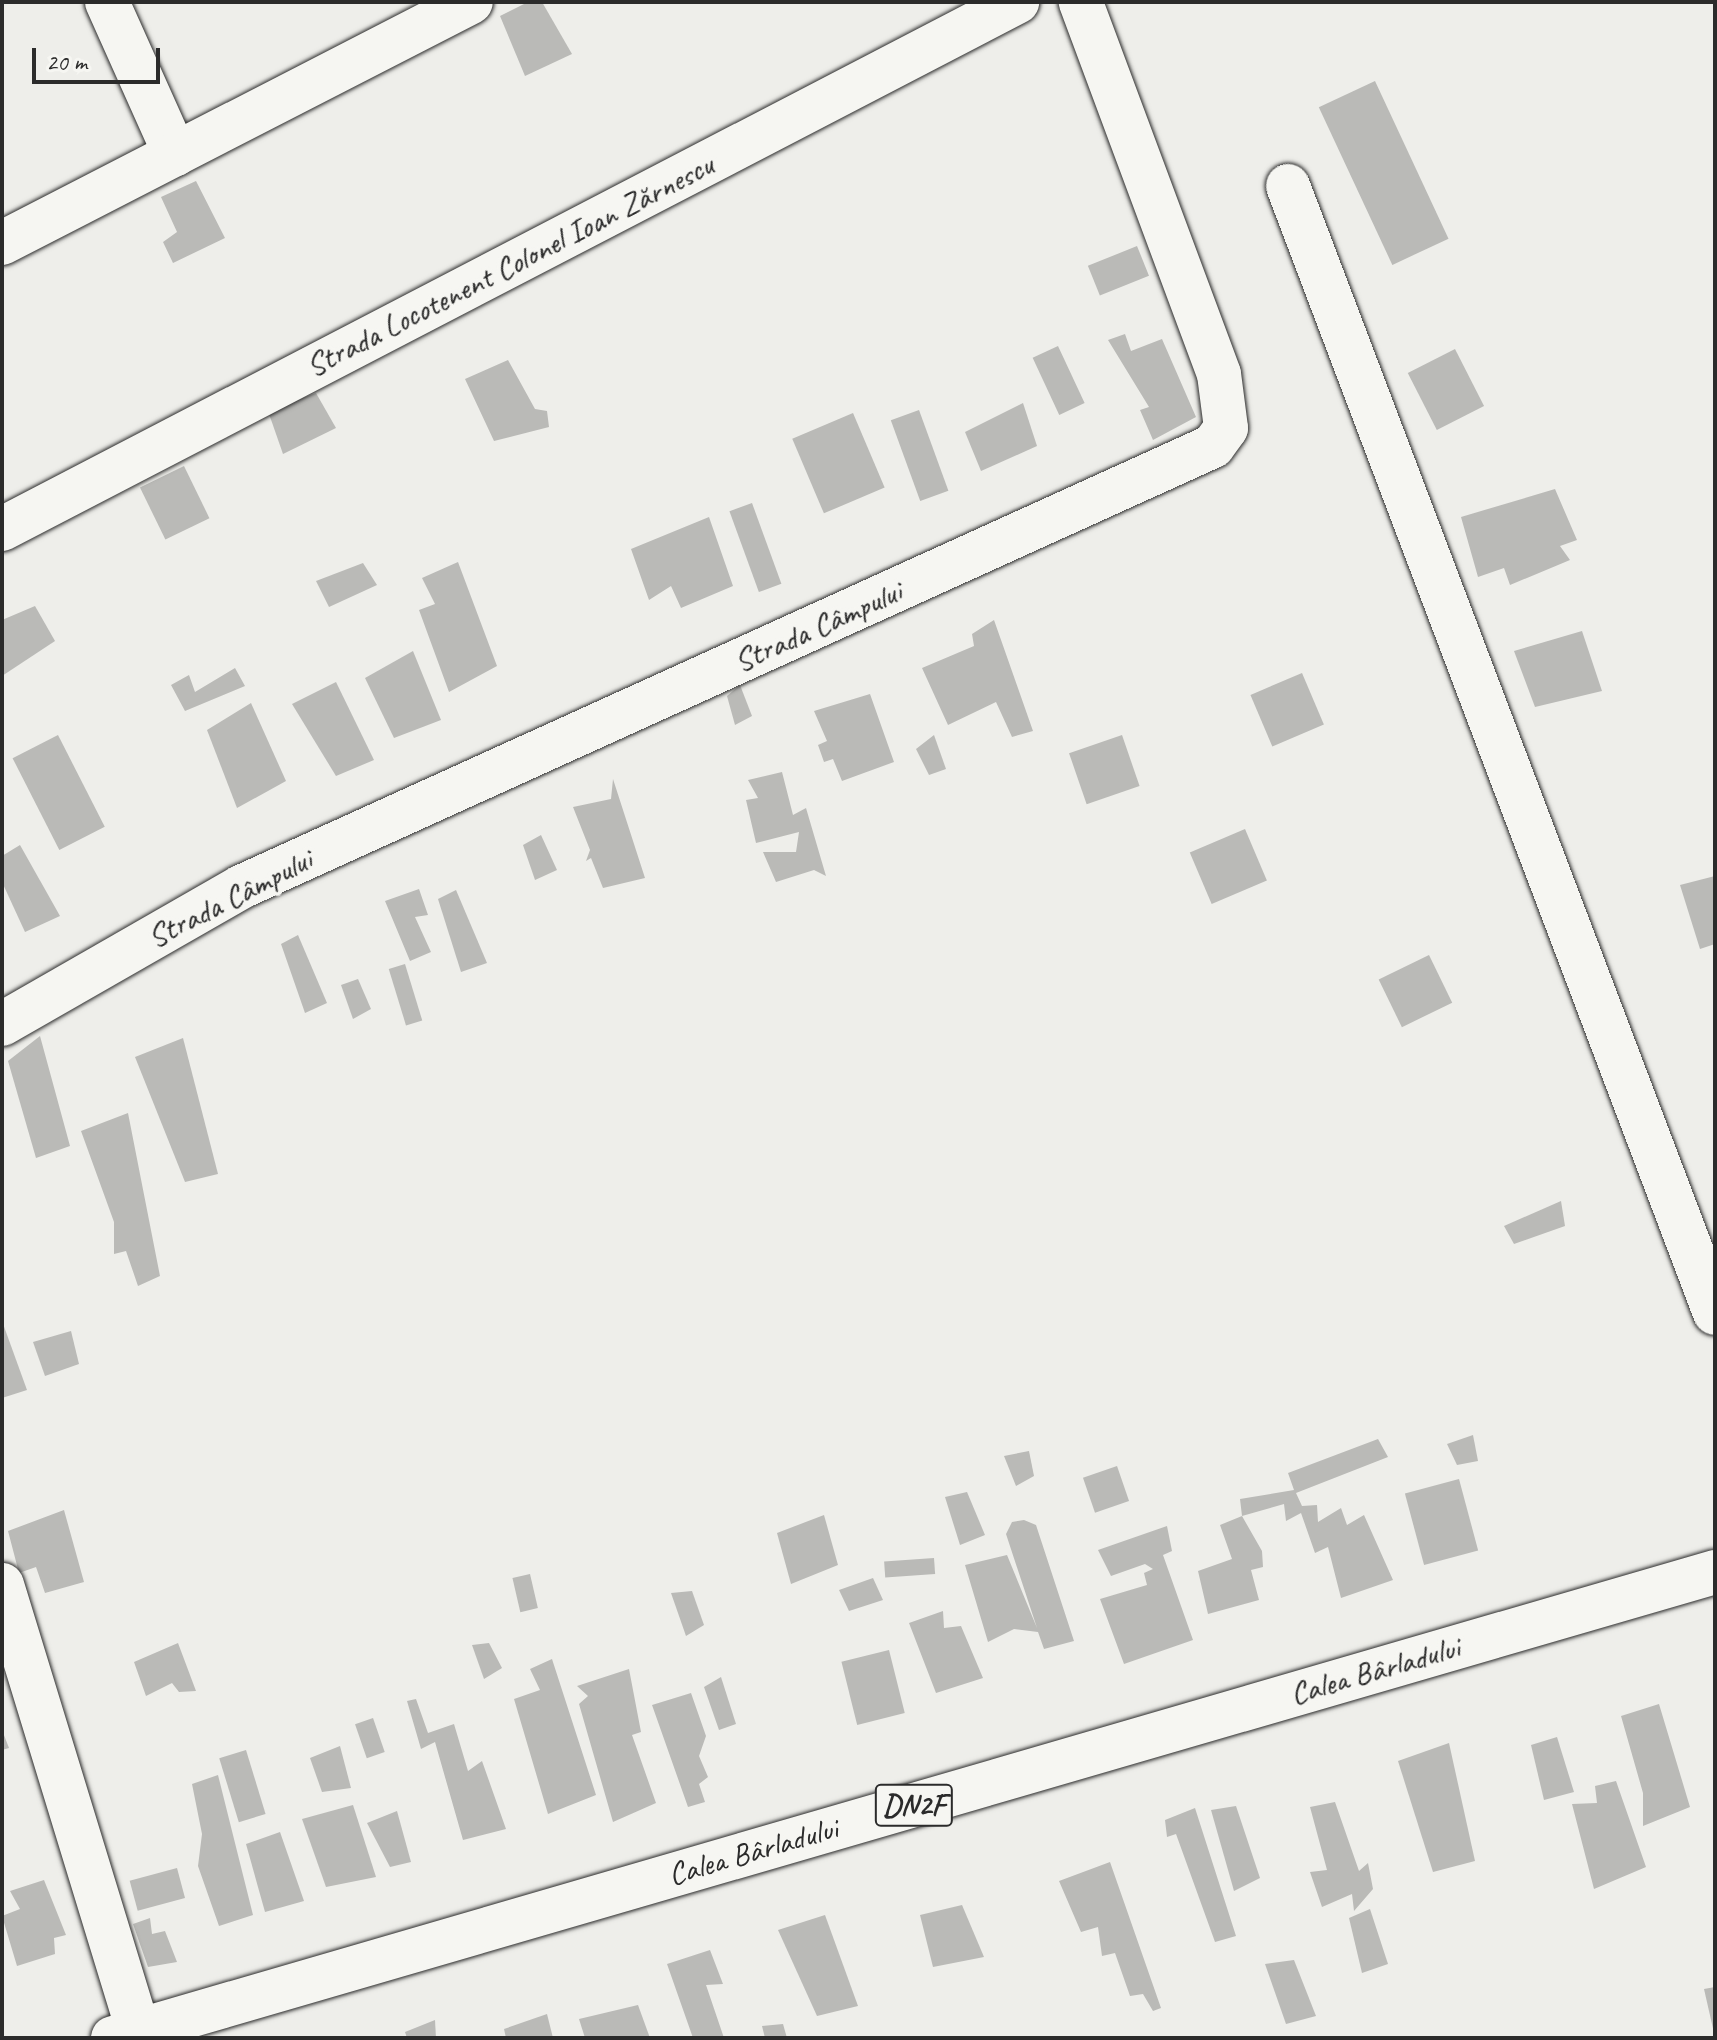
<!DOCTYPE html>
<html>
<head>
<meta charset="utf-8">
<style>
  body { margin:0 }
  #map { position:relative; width:1717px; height:2040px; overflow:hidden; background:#eeeeea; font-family:Caveat,sans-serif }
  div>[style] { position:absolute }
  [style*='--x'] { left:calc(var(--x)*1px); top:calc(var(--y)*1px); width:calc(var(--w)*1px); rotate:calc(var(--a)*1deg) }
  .building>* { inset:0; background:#babab7; transform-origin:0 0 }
  .roads { filter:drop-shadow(0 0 2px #2b2b2b) drop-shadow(0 0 2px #2b2b2b) }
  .minor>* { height:44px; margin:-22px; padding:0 22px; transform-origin:22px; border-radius:22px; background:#f6f6f2 }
  .major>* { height:44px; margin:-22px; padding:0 22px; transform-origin:22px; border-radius:22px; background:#f6f6f2 }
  span { translate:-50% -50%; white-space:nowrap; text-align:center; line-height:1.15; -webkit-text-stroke:8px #f6f6f2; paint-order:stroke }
  .shield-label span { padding:2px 6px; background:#f6f6f2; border:2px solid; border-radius:6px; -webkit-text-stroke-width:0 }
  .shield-label { font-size:30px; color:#2b2b2b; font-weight:700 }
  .street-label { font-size:32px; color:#2b2b2b }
  .frame { position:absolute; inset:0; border:4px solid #2b2b2b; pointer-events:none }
  .scale { position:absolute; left:32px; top:48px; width:128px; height:36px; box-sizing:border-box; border:4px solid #2b2b2b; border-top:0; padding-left:10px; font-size:24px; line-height:28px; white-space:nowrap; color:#2b2b2b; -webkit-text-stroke:6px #f6f6f2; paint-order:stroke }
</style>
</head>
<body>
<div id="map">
  <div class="building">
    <div style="clip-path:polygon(528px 2px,542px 2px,572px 54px,525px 76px,500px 16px)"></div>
    <div style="left:1375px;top:81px;width:174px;height:62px;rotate:65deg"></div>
    <div style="clip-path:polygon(196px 181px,225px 238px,173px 263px,163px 242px,177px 232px,161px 197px)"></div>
    <div style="left:1137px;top:246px;width:32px;height:53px;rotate:68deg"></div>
    <div style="clip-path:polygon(1125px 334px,1131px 351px,1162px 339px,1196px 417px,1153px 440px,1140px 410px,1149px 407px,1108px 340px)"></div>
    <div style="left:1058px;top:346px;width:63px;height:28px;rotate:65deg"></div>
    <div style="left:1455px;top:349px;width:64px;height:53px;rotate:63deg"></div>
    <div style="clip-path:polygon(508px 360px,535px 409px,547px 411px,549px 427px,494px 441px,465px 379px)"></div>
    <div style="clip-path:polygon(316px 393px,336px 428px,283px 454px,268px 411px)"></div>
    <div style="clip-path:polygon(1023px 403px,1037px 446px,981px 471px,965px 432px)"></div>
    <div style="left:919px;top:410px;width:86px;height:30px;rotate:70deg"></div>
    <div style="left:853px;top:413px;width:81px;height:66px;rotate:67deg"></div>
    <div style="left:184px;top:466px;width:58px;height:49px;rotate:64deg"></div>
    <div style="clip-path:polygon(1555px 489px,1577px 540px,1560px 546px,1570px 560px,1510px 585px,1504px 568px,1478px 577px,1461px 517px)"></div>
    <div style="left:752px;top:503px;width:86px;height:24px;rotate:70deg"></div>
    <div style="clip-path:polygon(709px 517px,733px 586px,681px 608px,671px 586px,649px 600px,631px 549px)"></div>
    <div style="clip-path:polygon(458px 562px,497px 666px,449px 692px,419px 610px,435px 604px,422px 578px)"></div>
    <div style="clip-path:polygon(363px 563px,377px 585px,329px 607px,316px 581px)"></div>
    <div style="clip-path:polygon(35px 606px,55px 641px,2px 676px,2px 620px)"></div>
    <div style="clip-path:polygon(994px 620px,1033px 731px,1012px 737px,996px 702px,948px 725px,922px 668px,974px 646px,972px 634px)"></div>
    <div style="clip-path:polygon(1582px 631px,1602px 691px,1535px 707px,1514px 651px)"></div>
    <div style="clip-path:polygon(413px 651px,441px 720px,394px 738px,365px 678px)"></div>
    <div style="clip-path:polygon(235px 668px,245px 686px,185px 711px,171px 685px,189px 675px,195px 692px)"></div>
    <div style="left:1302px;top:673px;width:56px;height:56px;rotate:67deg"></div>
    <div style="clip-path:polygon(336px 682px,374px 760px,336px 776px,292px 704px)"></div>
    <div style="clip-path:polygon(740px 685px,752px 716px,735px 725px,727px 696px)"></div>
    <div style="clip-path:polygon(870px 694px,894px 762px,842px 781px,833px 759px,824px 762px,818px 745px,827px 741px,814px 711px)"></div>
    <div style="clip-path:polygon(251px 703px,286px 781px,237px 808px,207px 730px)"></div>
    <div style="left:58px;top:735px;width:103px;height:51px;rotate:63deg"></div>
    <div style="clip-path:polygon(934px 735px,946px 769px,929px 775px,916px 749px)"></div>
    <div style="left:1122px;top:735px;width:54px;height:56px;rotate:71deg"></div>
    <div style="clip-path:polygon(782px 772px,793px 815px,806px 808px,826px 876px,814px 870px,776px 882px,763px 852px,796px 852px,799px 832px,756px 843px,746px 800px,758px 798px,748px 780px)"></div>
    <div style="clip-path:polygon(613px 779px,645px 878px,603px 888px,591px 858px,586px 861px,590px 850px,573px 807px,611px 799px)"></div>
    <div style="left:1245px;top:829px;width:56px;height:60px;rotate:67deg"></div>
    <div style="clip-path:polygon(541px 835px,557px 870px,535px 880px,523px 845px)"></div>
    <div style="clip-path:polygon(20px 845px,60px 916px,25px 932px,2px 882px,2px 856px)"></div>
    <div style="clip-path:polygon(1715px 876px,1715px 944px,1700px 949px,1680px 885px)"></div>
    <div style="clip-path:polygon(419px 889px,428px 915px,415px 917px,431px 952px,410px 961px,385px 901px)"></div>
    <div style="clip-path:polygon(456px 890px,487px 963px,461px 972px,438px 899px)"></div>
    <div style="clip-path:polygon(298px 935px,327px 1003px,305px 1013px,281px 944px)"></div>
    <div style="left:1429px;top:955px;width:53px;height:56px;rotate:64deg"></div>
    <div style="left:405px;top:964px;width:59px;height:17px;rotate:73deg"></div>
    <div style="clip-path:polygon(358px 979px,371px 1009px,353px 1019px,341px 985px)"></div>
    <div style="clip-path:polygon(40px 1036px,70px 1146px,36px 1158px,8px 1061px)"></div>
    <div style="clip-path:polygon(183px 1038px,218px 1174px,185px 1182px,135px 1057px)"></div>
    <div style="clip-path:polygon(128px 1113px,160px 1276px,138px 1286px,126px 1251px,114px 1254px,114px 1222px,81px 1131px)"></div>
    <div style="clip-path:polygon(1561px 1201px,1565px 1226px,1514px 1244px,1504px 1226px)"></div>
    <div style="clip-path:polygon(2px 1321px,27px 1390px,2px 1398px)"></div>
    <div style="clip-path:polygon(71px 1331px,79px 1364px,45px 1376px,33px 1342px)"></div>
    <div style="clip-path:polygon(1473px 1435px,1478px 1461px,1457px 1465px,1447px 1444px)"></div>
    <div style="clip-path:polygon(1378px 1439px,1388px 1457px,1296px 1493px,1302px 1506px,1317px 1505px,1318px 1522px,1341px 1508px,1347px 1525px,1364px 1515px,1393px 1580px,1341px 1598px,1328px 1547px,1315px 1553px,1301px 1513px,1286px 1521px,1284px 1504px,1242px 1516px,1240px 1499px,1294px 1490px,1288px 1473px)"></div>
    <div style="clip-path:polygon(1029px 1451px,1034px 1476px,1016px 1486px,1004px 1456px)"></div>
    <div style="left:1117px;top:1466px;width:37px;height:36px;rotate:71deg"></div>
    <div style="left:1459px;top:1479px;width:74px;height:56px;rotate:75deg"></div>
    <div style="clip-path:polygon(967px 1492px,985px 1535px,960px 1545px,945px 1497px)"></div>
    <div style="clip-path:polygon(64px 1510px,84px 1582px,45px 1593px,36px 1567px,19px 1573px,8px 1531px)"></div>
    <div style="clip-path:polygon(824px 1515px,838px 1565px,791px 1584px,777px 1533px)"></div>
    <div style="clip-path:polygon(1242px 1516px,1262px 1551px,1263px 1567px,1251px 1570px,1259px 1600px,1208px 1614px,1198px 1571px,1232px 1559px,1220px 1525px)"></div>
    <div style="clip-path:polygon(1024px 1520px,1036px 1525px,1074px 1641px,1044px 1649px,1038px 1632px,1014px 1629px,988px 1642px,965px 1565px,1007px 1555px,1037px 1628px,1006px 1534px,1012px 1522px)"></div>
    <div style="clip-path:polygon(1167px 1526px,1172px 1551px,1163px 1555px,1193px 1640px,1124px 1664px,1100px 1599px,1147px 1585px,1144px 1573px,1153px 1569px,1145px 1564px,1111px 1576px,1098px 1550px)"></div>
    <div style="left:934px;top:1558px;width:16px;height:50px;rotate:86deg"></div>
    <div style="left:530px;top:1574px;width:35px;height:18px;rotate:77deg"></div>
    <div style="clip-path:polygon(873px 1578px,883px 1600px,849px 1611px,839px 1590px)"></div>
    <div style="clip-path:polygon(692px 1591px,704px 1625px,686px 1636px,671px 1593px)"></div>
    <div style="clip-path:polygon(943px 1611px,944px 1628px,961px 1626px,983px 1678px,936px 1693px,909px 1623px)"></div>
    <div style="clip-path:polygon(178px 1643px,196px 1691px,179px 1692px,172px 1683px,146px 1696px,134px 1662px)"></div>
    <div style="clip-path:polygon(489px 1643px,502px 1668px,484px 1679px,472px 1645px)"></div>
    <div style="left:889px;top:1650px;width:65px;height:49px;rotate:76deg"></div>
    <div style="clip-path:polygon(552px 1659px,596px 1795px,548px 1814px,514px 1699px,540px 1690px,530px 1669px)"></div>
    <div style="clip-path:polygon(629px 1669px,641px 1732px,632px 1735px,656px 1803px,613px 1822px,579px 1704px,588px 1696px,577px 1686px)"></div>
    <div style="clip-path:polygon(721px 1677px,736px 1724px,719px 1730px,704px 1687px)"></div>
    <div style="clip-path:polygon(691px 1693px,706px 1736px,699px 1756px,708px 1777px,699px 1784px,705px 1802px,688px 1807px,652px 1705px)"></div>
    <div style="clip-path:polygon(416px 1699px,428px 1733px,454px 1724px,468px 1771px,482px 1761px,506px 1829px,463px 1840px,435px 1742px,421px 1749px,407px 1701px)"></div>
    <div style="clip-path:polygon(1659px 1704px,1690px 1807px,1643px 1826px,1643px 1793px,1621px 1716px)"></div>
    <div style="left:373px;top:1718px;width:36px;height:19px;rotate:71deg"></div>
    <div style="clip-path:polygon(2px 1730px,9px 1748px,2px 1750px)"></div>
    <div style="clip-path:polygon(1557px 1737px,1574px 1792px,1544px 1800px,1531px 1745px)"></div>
    <div style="clip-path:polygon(1449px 1743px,1475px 1861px,1433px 1872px,1398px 1761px)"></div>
    <div style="clip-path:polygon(340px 1746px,351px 1788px,322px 1792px,310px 1758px)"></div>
    <div style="left:246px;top:1750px;width:67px;height:28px;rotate:73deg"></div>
    <div style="clip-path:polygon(218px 1775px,253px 1915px,219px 1926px,198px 1866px,202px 1834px,192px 1784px)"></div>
    <div style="clip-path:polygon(1616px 1781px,1646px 1867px,1594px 1889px,1572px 1804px,1597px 1803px,1595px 1786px)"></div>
    <div style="clip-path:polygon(1335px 1802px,1359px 1871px,1368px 1863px,1373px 1889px,1354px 1911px,1352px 1894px,1322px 1907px,1310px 1872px,1327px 1870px,1310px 1807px)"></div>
    <div style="clip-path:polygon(353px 1805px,376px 1877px,326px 1887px,302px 1819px)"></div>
    <div style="clip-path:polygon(1236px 1806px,1260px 1878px,1234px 1891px,1211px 1810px)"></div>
    <div style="clip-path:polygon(1195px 1808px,1236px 1936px,1215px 1942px,1176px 1834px,1167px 1837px,1165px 1820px)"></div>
    <div style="clip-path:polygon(397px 1811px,411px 1862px,390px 1867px,367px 1823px)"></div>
    <div style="clip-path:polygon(280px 1832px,304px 1901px,265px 1912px,246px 1844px)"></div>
    <div style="clip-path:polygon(1110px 1862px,1161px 2008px,1153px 2011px,1143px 1994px,1130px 1996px,1115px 1953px,1102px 1956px,1098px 1927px,1081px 1932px,1059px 1881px)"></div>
    <div style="left:177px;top:1868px;width:31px;height:49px;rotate:75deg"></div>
    <div style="clip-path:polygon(44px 1880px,66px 1935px,54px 1938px,55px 1954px,17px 1966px,2px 1916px,20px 1909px,10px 1891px)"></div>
    <div style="clip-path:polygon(962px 1905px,984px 1957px,933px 1967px,920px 1915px)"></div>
    <div style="clip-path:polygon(1370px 1909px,1388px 1964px,1362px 1973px,1349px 1918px)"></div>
    <div style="clip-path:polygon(825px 1915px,858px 2006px,817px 2016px,778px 1930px)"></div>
    <div style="clip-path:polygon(150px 1918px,152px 1934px,165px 1931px,177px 1962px,148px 1967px,133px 1924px)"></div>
    <div style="clip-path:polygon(710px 1950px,723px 1984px,706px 1985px,724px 2038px,693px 2038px,667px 1964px)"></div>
    <div style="clip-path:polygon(1294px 1960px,1316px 2016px,1286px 2024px,1265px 1964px)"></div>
    <div style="clip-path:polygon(1715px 1987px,1715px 2033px,1714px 2033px,1704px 1989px)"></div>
    <div style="clip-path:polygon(638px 2005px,650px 2038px,585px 2038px,579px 2019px)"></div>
    <div style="clip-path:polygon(547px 2014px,553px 2038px,506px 2038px,504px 2029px)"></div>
    <div style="clip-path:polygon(435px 2020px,436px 2038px,407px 2038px,405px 2032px)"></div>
    <div style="clip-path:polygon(783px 2024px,787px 2038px,765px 2038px,762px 2026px)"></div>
  </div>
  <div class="roads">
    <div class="minor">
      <div style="--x:107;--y:2;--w:167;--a:65.9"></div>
      <div style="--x:1288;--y:186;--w:1205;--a:69.25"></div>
      <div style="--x:2;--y:243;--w:527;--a:-27.2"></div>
      <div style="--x:2;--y:529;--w:1144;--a:-27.44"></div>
      <div style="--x:2;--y:1024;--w:275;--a:-29.8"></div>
      <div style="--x:241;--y:887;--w:1067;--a:-24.4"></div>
      <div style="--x:1213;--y:446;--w:22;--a:-54"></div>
      <div style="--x:1226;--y:428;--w:54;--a:-97.4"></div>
      <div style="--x:1219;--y:374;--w:397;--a:-110.4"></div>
      <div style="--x:2;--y:1585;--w:466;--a:73"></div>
    </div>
    <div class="major">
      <div style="--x:113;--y:2038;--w:1668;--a:-16.22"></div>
    </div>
  </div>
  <div class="shield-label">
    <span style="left:914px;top:1805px">DN2F</span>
  </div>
  <div class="street-label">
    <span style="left:510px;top:266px;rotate:-27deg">Strada Locotenent Colonel Ioan Zărnescu</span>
    <span style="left:818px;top:627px;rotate:-24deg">Strada Câmpului</span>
    <span style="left:230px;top:899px;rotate:-27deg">Strada Câmpului</span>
    <span style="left:1375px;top:1671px;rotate:-16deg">Calea Bârladului</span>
    <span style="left:753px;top:1852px;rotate:-16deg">Calea Bârladului</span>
  </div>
  <div class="frame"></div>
  <div class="scale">20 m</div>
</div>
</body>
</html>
